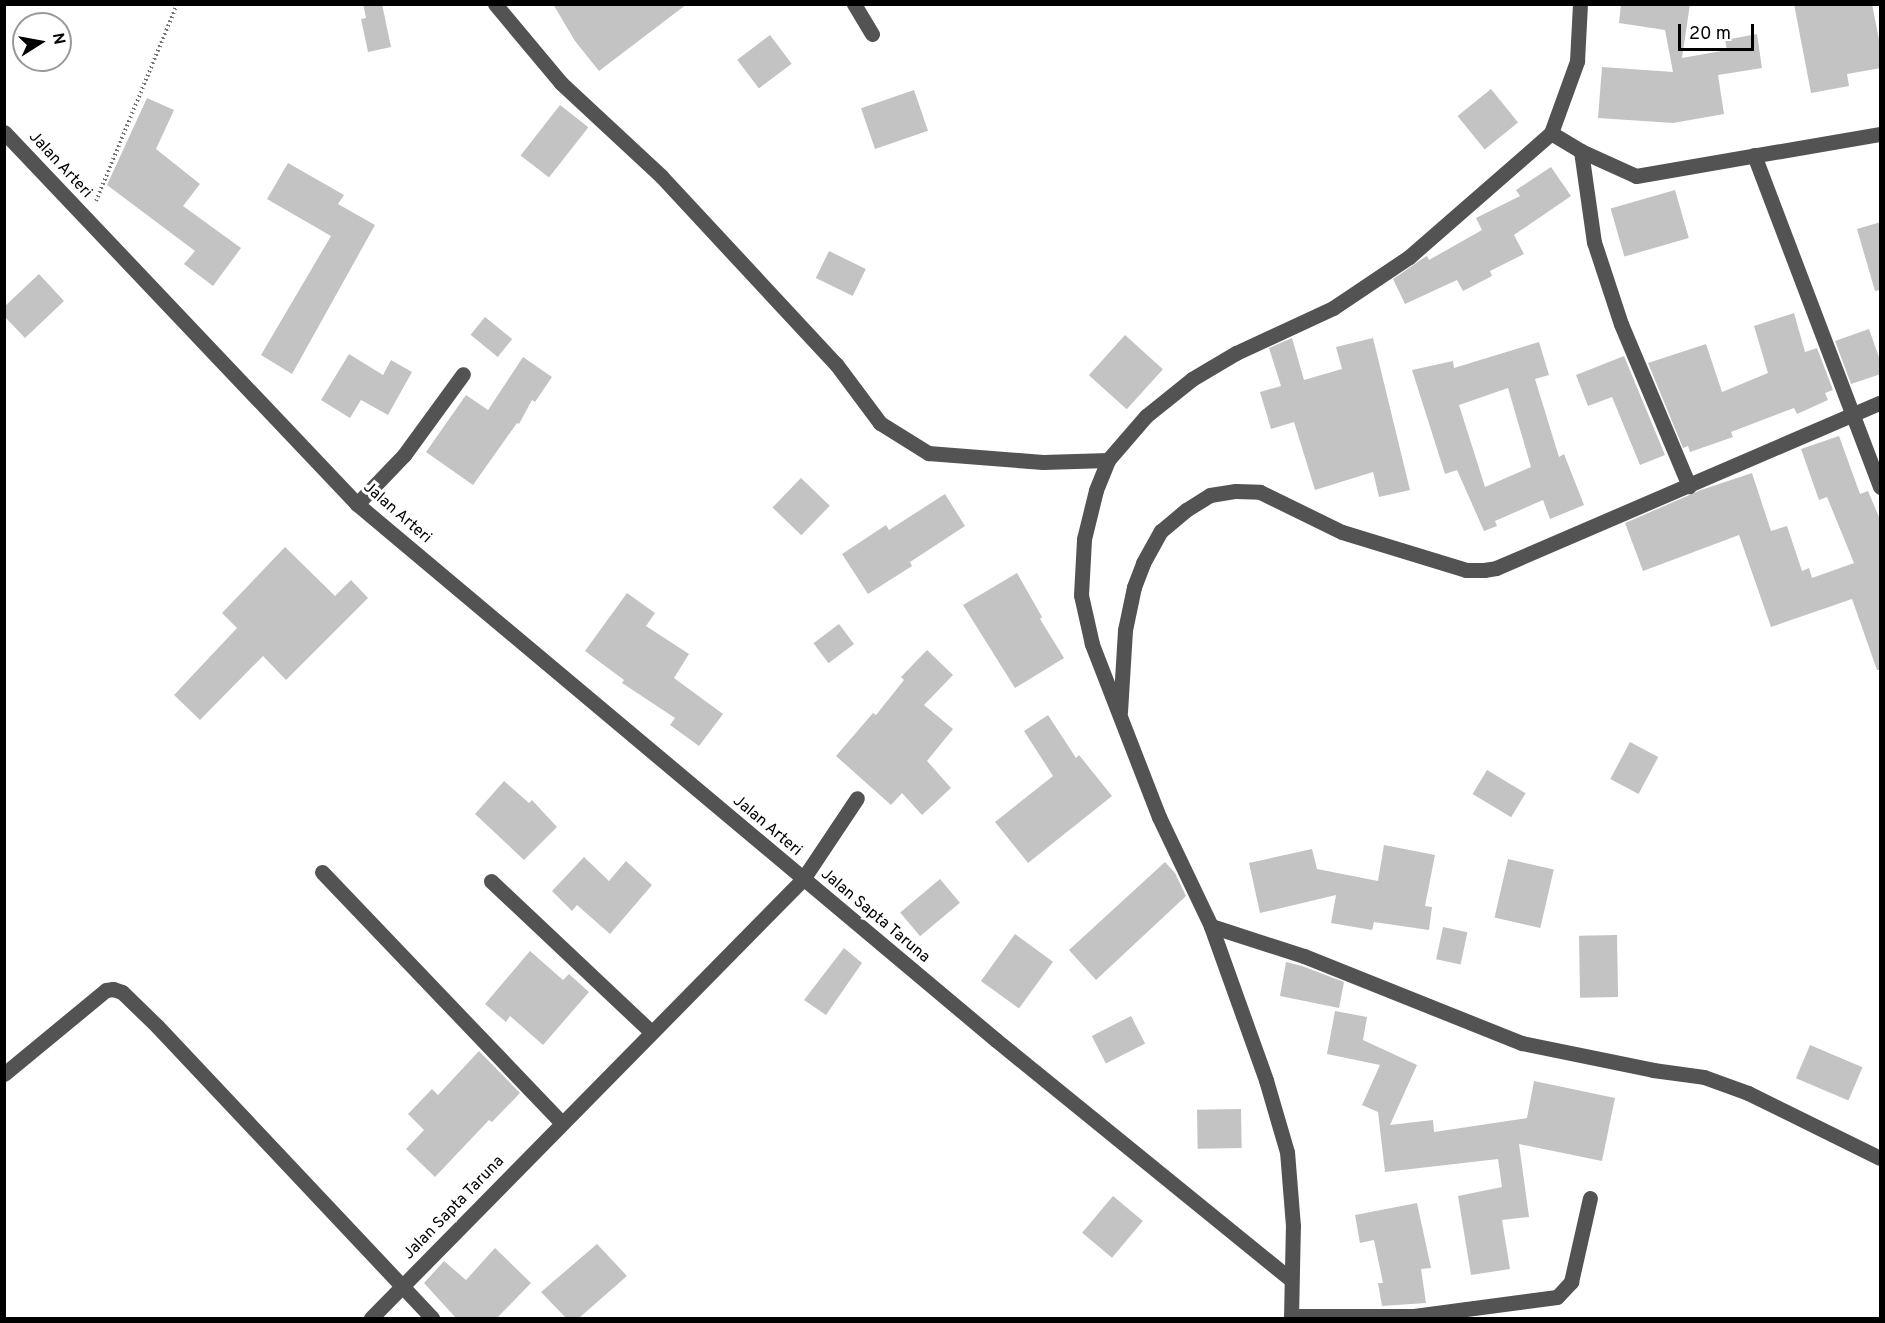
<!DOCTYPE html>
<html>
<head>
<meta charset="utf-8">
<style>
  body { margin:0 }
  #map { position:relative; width:1885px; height:1323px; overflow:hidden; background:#fff; font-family:Overpass,sans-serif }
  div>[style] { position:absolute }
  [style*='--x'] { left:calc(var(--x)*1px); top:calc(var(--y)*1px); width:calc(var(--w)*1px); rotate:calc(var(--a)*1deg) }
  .building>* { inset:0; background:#c3c3c3; transform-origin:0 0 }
  .path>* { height:4px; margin-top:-2px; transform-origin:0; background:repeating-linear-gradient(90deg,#757575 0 1.5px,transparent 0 4.5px) }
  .minor>* { height:15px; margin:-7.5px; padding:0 7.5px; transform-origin:7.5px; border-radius:7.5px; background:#535353 }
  span { translate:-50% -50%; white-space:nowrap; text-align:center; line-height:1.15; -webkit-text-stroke:6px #fff; paint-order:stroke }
  .street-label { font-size:16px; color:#000 }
  .frame { position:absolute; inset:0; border:6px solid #000; pointer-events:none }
  .north { position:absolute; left:12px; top:12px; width:60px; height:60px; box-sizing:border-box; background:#fff; border:2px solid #999; border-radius:50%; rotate:79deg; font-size:16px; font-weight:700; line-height:24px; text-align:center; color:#000 }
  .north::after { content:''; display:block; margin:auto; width:21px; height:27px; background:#000; clip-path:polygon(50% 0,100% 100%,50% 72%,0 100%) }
  .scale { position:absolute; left:1678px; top:24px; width:76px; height:27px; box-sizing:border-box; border:3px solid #000; border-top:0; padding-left:8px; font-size:18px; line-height:21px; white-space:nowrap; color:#000; -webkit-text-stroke:4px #fff; paint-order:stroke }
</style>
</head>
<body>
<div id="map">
  <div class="building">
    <div style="clip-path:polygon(363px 4px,382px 4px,391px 47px,368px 52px,361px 19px,366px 18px)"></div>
    <div style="clip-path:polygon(553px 4px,687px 4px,599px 71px,575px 41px)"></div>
    <div style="clip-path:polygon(1621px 4px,1690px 4px,1682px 58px,1727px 50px,1725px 40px,1757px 34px,1762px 68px,1718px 75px,1724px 114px,1673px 123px,1598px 118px,1602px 67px,1673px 72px,1665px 30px,1619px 23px)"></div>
    <div style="clip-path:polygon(1794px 4px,1872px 4px,1881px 50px,1881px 68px,1847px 74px,1849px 86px,1811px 93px)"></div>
    <div style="left:770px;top:35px;width:36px;height:41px;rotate:53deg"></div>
    <div style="left:1491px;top:89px;width:43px;height:43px;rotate:51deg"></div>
    <div style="left:914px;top:90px;width:43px;height:56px;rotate:71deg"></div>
    <div style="clip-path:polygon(147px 98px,174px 110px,156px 149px,200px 184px,183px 206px,241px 248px,213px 286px,184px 264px,195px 251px,107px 185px)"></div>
    <div style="left:560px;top:105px;width:36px;height:64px;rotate:38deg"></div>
    <div style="clip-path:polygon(288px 163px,344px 195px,338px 204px,375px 225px,292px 374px,261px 355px,331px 236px,267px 199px)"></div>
    <div style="clip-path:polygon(1551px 167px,1571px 196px,1514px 235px,1524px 254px,1490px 271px,1492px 276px,1463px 291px,1457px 280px,1405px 304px,1393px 279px,1422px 259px,1427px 256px,1429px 260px,1482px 230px,1476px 218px,1520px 196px,1516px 190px)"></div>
    <div style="left:1675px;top:190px;width:50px;height:67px;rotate:74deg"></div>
    <div style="clip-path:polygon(1881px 222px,1881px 290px,1875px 291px,1857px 229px)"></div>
    <div style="left:829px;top:251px;width:41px;height:30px;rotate:26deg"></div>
    <div style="clip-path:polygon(39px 274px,64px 301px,25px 338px,4px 316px,4px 307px)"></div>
    <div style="clip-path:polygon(1794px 313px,1805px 352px,1817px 348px,1833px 390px,1825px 393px,1828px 400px,1797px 414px,1794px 408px,1731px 432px,1733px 437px,1690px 452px,1688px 446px,1683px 448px,1648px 363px,1706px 344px,1722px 392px,1768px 373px,1754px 326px)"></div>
    <div style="left:485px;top:317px;width:35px;height:23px;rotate:39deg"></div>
    <div style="clip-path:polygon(1869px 329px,1881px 363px,1881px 374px,1851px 384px,1835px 341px)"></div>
    <div style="left:1125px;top:335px;width:51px;height:54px;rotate:42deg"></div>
    <div style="clip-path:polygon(1292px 338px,1304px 380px,1342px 369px,1336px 347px,1373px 338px,1410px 490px,1379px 497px,1373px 472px,1315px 490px,1294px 422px,1271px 429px,1260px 392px,1281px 386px,1269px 348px)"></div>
    <div style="clip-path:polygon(evenodd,1539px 342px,1549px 375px,1535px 379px,1559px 457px,1564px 454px,1584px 505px,1550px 519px,1543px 500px,1495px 521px,1497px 526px,1484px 531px,1457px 470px,1445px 474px,1412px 370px,1453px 361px,1454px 368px,1539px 342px,1508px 388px,1531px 467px,1485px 487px,1459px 405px,1508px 388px)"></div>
    <div style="clip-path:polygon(349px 354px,383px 375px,391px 360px,412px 372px,388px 415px,361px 400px,350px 418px,321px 400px)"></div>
    <div style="clip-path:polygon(1624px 356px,1665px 455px,1640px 465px,1612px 397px,1588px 406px,1576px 375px)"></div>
    <div style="clip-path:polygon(523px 357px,552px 377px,535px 402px,532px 400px,519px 424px,517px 423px,473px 485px,426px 452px,466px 395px,488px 410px)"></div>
    <div style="clip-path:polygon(1839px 436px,1860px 494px,1868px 491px,1881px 522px,1881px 670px,1877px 670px,1852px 599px,1771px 627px,1739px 535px,1643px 571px,1625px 523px,1701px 490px,1752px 473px,1771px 531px,1787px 526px,1802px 571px,1809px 568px,1812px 578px,1854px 563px,1827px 497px,1819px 500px,1801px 449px)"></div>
    <div style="left:801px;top:478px;width:40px;height:41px;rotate:44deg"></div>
    <div style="clip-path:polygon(945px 494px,965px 526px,910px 562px,912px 566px,868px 594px,842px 554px,886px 525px,889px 530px)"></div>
    <div style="clip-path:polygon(285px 547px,335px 596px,351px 580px,368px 598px,286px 680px,263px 656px,200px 720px,174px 695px,237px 628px,222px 613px)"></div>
    <div style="clip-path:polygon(1017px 573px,1042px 617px,1040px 619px,1064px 658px,1015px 688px,963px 605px)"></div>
    <div style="clip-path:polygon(627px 593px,655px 613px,646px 626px,689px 654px,674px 678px,723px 714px,699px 746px,670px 725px,675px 718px,622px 683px,624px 680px,585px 651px)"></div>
    <div style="left:839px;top:624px;width:25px;height:32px;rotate:53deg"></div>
    <div style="clip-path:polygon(927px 650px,953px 675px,924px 705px,953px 729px,927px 761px,951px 788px,922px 815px,902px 793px,891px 805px,836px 756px,873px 713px,876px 715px,904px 680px,901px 677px)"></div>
    <div style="clip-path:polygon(1048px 715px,1076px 758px,1079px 755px,1112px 796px,1028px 863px,995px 822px,1053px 776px,1024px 731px)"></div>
    <div style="left:1630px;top:742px;width:32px;height:42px;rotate:28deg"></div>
    <div style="left:1487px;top:770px;width:45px;height:28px;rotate:31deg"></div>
    <div style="clip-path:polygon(504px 781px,529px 803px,532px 800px,557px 827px,524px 860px,475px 814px)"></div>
    <div style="clip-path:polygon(1384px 845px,1435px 855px,1425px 906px,1432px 907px,1429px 930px,1374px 922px,1372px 930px,1331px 923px,1336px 895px,1260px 913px,1249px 863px,1312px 849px,1317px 869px,1378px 881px)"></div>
    <div style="clip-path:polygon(584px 857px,609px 881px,626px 861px,652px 885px,610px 934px,577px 905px,572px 911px,552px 891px)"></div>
    <div style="left:1508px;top:859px;width:47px;height:60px;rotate:13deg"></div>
    <div style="clip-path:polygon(1165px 862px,1175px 873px,1186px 896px,1096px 980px,1069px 950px)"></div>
    <div style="left:940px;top:879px;width:31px;height:52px;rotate:50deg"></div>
    <div style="left:1443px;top:927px;width:25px;height:33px;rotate:12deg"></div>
    <div style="left:1015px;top:934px;width:47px;height:58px;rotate:36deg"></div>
    <div style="left:1617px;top:935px;width:62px;height:38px;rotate:89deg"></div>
    <div style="clip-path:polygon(844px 948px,862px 963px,826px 1015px,804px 1000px)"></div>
    <div style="clip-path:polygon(530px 951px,563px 980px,569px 974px,589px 992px,543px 1045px,510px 1016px,506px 1022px,485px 1004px)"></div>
    <div style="clip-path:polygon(1286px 962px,1302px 966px,1344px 982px,1339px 1008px,1280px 996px)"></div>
    <div style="clip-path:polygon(1335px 1011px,1367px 1017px,1363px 1040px,1417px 1065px,1390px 1125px,1433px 1120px,1434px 1132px,1527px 1118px,1534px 1081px,1615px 1098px,1602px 1161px,1519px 1144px,1529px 1217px,1502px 1220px,1510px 1269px,1471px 1275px,1458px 1196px,1502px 1187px,1498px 1159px,1385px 1172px,1378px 1112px,1362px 1105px,1380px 1065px,1327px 1054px)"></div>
    <div style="left:1131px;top:1016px;width:31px;height:44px;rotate:63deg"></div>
    <div style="left:1810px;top:1045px;width:57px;height:36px;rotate:23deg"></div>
    <div style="clip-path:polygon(479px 1051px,520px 1093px,492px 1122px,489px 1120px,435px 1177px,406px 1149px,424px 1130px,408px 1114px,432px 1089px,438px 1095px)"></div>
    <div style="left:1241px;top:1109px;width:39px;height:44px;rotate:89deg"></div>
    <div style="left:1113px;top:1196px;width:39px;height:48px;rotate:40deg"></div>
    <div style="clip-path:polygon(1417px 1203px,1431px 1268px,1421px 1269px,1426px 1303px,1382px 1306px,1378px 1283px,1383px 1283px,1374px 1240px,1360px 1243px,1355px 1215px)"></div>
    <div style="clip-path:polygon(597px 1244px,627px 1276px,579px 1318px,566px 1318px,541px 1292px)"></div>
    <div style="clip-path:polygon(495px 1248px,531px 1283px,497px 1318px,456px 1318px,424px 1283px,444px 1261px,466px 1280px)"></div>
  </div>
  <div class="path">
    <div style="--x:96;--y:201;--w:213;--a:-67.6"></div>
  </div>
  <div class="minor">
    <div style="--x:495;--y:4;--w:103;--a:50.1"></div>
    <div style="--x:561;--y:83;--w:137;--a:42.9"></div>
    <div style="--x:661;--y:176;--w:257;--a:47.1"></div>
    <div style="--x:836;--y:364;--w:74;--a:53.3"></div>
    <div style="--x:880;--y:423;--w:57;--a:32"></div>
    <div style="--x:928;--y:453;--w:115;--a:4.5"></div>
    <div style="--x:1043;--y:462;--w:65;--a:-1.8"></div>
    <div style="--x:854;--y:4;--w:35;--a:59"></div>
    <div style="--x:4;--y:132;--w:513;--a:46.5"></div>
    <div style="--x:357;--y:504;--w:834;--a:39.99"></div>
    <div style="--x:996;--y:1040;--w:379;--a:39.1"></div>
    <div style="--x:1551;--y:133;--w:35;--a:31"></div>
    <div style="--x:1581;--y:151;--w:60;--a:24.4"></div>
    <div style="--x:1636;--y:176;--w:248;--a:-9.8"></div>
    <div style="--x:1581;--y:151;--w:92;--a:81.9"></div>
    <div style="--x:1594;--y:242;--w:86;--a:71.8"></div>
    <div style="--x:1621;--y:324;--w:176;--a:67.2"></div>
    <div style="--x:1754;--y:155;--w:355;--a:69.2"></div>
    <div style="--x:357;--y:504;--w:68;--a:-46.2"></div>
    <div style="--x:404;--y:455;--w:100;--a:-53.9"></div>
    <div style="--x:1120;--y:712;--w:82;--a:-86.5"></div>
    <div style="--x:1125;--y:630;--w:44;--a:-78.2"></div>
    <div style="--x:1134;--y:587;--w:26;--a:-69"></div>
    <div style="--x:1143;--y:563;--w:37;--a:-61"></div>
    <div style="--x:1161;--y:531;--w:33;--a:-40"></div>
    <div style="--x:1186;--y:510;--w:28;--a:-32"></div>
    <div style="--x:1210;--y:495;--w:26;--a:-9"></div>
    <div style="--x:1236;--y:491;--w:24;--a:2"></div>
    <div style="--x:1260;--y:492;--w:91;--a:26"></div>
    <div style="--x:1342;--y:532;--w:130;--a:17"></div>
    <div style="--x:1466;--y:570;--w:18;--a:0"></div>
    <div style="--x:1484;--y:570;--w:12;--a:-9"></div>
    <div style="--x:1496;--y:568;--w:418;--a:-23.3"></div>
    <div style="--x:322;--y:872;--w:347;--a:46.3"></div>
    <div style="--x:491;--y:881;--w:220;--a:43.3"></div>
    <div style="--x:1211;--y:926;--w:98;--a:17.9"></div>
    <div style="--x:1304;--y:956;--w:235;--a:21.8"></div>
    <div style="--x:1522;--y:1043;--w:134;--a:11.6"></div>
    <div style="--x:1653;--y:1070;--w:51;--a:7.8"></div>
    <div style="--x:1704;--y:1077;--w:47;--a:20"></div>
    <div style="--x:1748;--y:1093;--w:147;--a:26.2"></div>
    <div style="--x:4;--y:1074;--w:132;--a:-39.5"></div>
    <div style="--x:106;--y:990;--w:7;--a:-8"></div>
    <div style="--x:113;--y:989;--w:9;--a:18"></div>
    <div style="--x:122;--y:992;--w:49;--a:44.2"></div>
    <div style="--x:157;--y:1026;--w:401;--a:46.7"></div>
    <div style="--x:1291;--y:1316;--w:123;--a:0"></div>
    <div style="--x:1414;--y:1316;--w:144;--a:-7.6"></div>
    <div style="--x:1557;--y:1297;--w:21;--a:-47"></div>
    <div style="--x:1571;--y:1282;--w:86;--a:-77.3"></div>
    <div style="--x:371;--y:1318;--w:616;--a:-45.46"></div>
    <div style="--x:803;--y:879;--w:97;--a:-56.3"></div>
    <div style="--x:1291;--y:1318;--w:92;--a:-88.8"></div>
    <div style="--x:1293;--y:1226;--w:74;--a:-94.6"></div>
    <div style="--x:1287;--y:1152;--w:75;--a:-106.3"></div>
    <div style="--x:1266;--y:1080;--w:164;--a:-109.7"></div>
    <div style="--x:1211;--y:926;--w:121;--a:-115.5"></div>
    <div style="--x:1159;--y:817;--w:186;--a:-111.2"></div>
    <div style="--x:1092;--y:644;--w:50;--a:-102.7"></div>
    <div style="--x:1081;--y:595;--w:56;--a:-86.9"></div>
    <div style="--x:1084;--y:539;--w:50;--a:-76.2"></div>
    <div style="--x:1096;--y:490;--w:32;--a:-68"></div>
    <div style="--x:1108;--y:460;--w:58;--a:-49.2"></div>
    <div style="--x:1146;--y:416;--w:59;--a:-38.8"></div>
    <div style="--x:1192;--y:379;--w:51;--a:-30.6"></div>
    <div style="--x:1236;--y:353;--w:107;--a:-24.9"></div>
    <div style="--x:1333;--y:308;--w:92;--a:-33.9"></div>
    <div style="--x:1409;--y:257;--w:189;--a:-41.1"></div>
    <div style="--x:1551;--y:133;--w:77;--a:-70.1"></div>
    <div style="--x:1577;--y:61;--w:57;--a:-87"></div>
  </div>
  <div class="street-label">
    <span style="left:60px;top:165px;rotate:47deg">Jalan Arteri</span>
    <span style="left:397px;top:513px;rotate:41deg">Jalan Arteri</span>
    <span style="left:767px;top:826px;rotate:40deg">Jalan Arteri</span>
    <span style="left:875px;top:916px;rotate:40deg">Jalan Sapta Taruna</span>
    <span style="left:454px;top:1208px;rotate:-46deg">Jalan Sapta Taruna</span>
  </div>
  <div class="frame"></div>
  <div class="north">N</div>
  <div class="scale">20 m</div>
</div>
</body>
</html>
